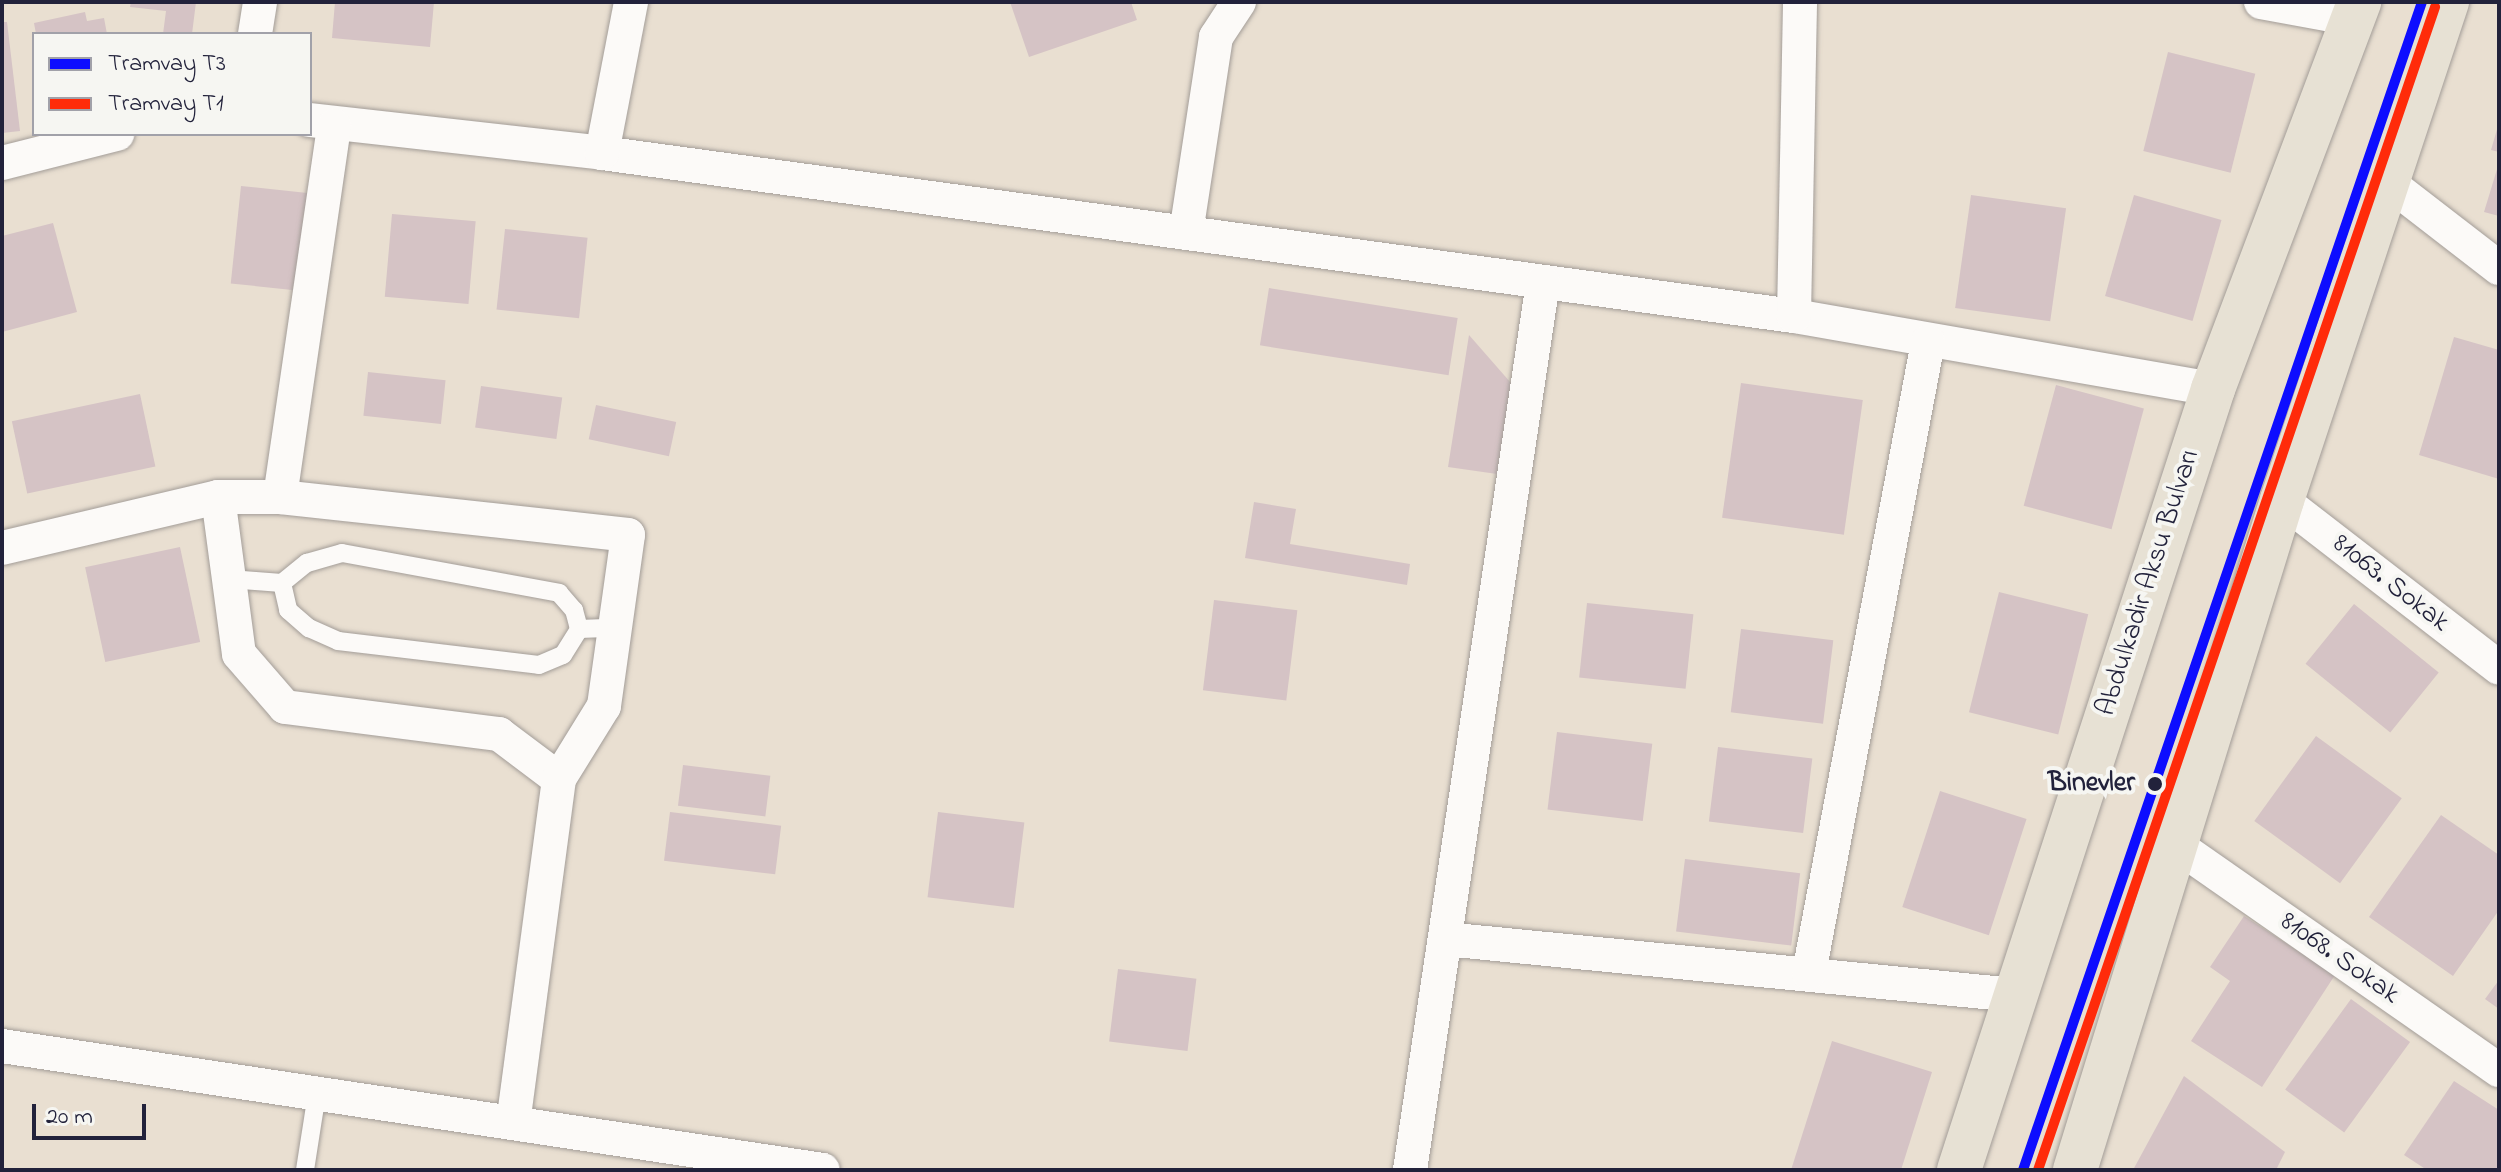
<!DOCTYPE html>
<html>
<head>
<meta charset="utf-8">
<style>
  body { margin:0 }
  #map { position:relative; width:2501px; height:1172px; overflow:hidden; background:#e9dfd1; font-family:"Indie Flower",sans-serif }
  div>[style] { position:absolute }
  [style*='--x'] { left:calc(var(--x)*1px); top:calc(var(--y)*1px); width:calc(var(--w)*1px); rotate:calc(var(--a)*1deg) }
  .building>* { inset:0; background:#d5c3c5; transform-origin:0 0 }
  .roads { filter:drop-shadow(0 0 2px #a39d98) drop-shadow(0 0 2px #a39d98) }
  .service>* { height:18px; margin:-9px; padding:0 9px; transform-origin:9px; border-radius:9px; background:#fcfaf8 }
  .minor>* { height:34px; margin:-17px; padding:0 17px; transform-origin:17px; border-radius:17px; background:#fcfaf8 }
  .primary>* { height:44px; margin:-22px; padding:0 22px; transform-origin:22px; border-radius:22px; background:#e7e1d4 }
  .tram-1>* { height:10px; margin:-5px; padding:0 5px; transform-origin:5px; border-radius:5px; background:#0d0dff }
  .tram-2>* { height:10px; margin:-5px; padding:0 5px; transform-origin:5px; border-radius:5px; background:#ff2b0a }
  .dots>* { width:22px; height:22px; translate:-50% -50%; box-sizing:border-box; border:4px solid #f6f6f2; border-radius:50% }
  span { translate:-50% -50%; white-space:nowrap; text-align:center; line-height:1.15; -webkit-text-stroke:8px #f6f6f2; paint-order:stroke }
  .street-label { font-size:28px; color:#22223b }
  .stop-label { font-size:28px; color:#22223b; font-weight:700 }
  .right { translate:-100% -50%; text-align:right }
  .frame { position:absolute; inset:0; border:4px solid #22223b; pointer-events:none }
  .legend { position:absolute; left:32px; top:32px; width:280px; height:104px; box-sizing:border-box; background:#f6f6f2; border:2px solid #a1a1a9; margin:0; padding:10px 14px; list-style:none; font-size:24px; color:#22223b }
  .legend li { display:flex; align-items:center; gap:16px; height:40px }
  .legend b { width:40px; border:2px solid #a1a1a9 }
  .scale { position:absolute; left:32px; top:1104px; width:114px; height:36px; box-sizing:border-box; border:4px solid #22223b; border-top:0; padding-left:10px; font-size:24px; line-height:28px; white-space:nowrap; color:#22223b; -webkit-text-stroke:6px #f6f6f2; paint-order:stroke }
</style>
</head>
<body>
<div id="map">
  <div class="building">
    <div style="clip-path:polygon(131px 2px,196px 2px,192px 34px,163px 34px,166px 11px,130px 7px)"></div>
    <div style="clip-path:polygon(335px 2px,434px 2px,430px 47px,332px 38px)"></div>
    <div style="clip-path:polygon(1010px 2px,1131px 2px,1137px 20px,1029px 57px)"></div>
    <div style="clip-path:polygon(85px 12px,87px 21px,104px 18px,107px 34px,36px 34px,34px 23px)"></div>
    <div style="clip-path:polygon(2px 22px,7px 22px,20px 131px,2px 133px)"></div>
    <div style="left:2168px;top:52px;width:90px;height:102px;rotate:14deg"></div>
    <div style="clip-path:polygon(2498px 126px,2499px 126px,2499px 152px,2491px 150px)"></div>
    <div style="clip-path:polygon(2498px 166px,2499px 166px,2499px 216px,2484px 212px)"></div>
    <div style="left:241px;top:186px;width:69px;height:98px;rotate:6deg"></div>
    <div style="left:1971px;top:195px;width:96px;height:114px;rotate:8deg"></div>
    <div style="left:2134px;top:195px;width:91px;height:105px;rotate:16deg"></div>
    <div style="left:392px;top:214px;width:84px;height:83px;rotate:5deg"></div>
    <div style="clip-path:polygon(53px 223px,77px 312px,2px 332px,2px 236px)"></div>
    <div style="left:505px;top:229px;width:83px;height:81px;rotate:6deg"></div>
    <div style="left:1269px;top:288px;width:191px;height:58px;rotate:9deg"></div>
    <div style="clip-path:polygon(1469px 335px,1511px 383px,1497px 474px,1448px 467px)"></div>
    <div style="clip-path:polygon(2454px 337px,2499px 350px,2499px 479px,2419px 455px)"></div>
    <div style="left:368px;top:372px;width:78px;height:44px;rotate:6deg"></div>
    <div style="left:1741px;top:383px;width:123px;height:136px;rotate:8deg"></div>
    <div style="left:2056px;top:385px;width:91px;height:125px;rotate:15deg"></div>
    <div style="left:481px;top:386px;width:82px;height:42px;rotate:8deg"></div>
    <div style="left:140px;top:394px;width:74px;height:131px;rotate:78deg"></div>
    <div style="left:596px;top:405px;width:82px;height:35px;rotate:12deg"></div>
    <div style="clip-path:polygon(1254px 502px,1296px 509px,1290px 544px,1410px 564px,1407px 585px,1245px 558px)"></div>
    <div style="left:180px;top:547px;width:97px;height:97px;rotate:78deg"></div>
    <div style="left:1999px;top:592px;width:92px;height:124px;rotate:14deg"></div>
    <div style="left:1214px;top:600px;width:84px;height:91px;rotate:7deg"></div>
    <div style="left:1587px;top:603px;width:107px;height:75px;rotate:6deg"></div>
    <div style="left:2354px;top:604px;width:109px;height:77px;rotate:39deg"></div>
    <div style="left:1741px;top:629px;width:93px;height:84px;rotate:7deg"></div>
    <div style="left:1557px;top:732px;width:96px;height:78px;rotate:7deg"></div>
    <div style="left:2316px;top:736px;width:106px;height:105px;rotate:36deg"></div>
    <div style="left:1718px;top:747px;width:95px;height:75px;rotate:7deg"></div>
    <div style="left:683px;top:765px;width:88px;height:41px;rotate:7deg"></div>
    <div style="left:1940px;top:791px;width:91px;height:122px;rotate:18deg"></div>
    <div style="left:670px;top:812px;width:112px;height:49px;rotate:7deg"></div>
    <div style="left:938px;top:812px;width:87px;height:86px;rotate:7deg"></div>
    <div style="clip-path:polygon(2441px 815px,2499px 855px,2499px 910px,2453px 976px,2369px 917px)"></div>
    <div style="left:1685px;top:859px;width:116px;height:73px;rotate:7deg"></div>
    <div style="clip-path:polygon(2244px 916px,2335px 975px,2262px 1087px,2191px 1041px,2230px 981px,2210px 967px)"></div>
    <div style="left:1118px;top:969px;width:79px;height:73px;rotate:7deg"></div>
    <div style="clip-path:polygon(2499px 980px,2499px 1009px,2485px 999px)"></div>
    <div style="left:2351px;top:999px;width:73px;height:112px;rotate:36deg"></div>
    <div style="clip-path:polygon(1832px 1041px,1932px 1072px,1901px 1170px,1791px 1170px)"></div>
    <div style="clip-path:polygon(2184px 1076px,2285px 1152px,2276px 1170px,2133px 1170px)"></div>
    <div style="clip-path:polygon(2454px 1081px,2499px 1110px,2499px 1170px,2427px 1170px,2404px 1155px)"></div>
  </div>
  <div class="roads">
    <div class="service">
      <div style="--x:229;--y:579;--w:53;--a:4.3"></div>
      <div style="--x:282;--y:583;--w:32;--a:-39"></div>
      <div style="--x:307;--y:563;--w:36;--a:-16"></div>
      <div style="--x:342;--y:553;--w:221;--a:10.4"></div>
      <div style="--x:559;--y:593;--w:23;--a:49"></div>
      <div style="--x:574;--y:610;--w:20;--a:75"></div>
      <div style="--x:579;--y:629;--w:34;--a:-2"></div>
      <div style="--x:282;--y:583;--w:28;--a:77"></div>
      <div style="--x:288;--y:610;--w:28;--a:41"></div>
      <div style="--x:309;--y:628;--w:32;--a:24"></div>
      <div style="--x:338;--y:641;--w:202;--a:6.8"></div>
      <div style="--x:539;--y:665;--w:26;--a:-23"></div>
      <div style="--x:563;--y:655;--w:31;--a:-58"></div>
      <div style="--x:305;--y:1170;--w:78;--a:-81.1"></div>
    </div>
    <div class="minor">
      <div style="--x:2261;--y:2;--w:95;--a:10.4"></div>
      <div style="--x:255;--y:34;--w:32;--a:-81"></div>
      <div style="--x:310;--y:120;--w:294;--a:6.4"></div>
      <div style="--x:602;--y:153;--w:1203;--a:7.79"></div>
      <div style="--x:1794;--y:316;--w:425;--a:9.9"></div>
      <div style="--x:602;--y:153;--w:154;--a:-79.1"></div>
      <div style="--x:2;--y:163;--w:119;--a:-14.2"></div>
      <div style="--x:2385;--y:180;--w:144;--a:37.7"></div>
      <div style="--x:1186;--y:233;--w:198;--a:-81.3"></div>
      <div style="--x:1216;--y:37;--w:42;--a:-56.7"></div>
      <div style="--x:1794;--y:316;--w:314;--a:-88.9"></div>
      <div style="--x:218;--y:497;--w:158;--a:82.4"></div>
      <div style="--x:239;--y:654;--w:70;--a:49"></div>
      <div style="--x:285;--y:707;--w:216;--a:7.2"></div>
      <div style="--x:499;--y:734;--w:75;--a:36.9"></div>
      <div style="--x:559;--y:779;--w:346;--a:97.6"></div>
      <div style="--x:280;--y:497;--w:375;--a:-81.7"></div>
      <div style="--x:2282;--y:500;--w:274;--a:37.7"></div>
      <div style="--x:2;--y:548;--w:222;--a:-13.3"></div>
      <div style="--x:218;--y:497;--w:62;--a:0"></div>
      <div style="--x:280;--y:497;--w:350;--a:6.2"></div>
      <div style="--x:628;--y:535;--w:173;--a:98"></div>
      <div style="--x:604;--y:706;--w:86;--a:121.7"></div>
      <div style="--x:2179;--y:847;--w:390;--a:34.9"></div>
      <div style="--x:1445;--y:939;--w:572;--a:5.62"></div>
      <div style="--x:1809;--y:973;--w:642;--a:-79.32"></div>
      <div style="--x:2;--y:1046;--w:830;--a:8.59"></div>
      <div style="--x:1410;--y:1170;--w:898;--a:-81.48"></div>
    </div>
    <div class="primary">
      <div style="--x:1959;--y:1170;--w:821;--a:-71.98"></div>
      <div style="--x:2213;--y:389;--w:414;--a:-69.3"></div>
      <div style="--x:2075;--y:1170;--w:701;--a:-72.83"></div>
      <div style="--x:2282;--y:500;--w:525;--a:-71.67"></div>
    </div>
  </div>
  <div class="tram-1">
    <div style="--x:2023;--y:1170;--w:1234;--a:-71.14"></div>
  </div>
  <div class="tram-2">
    <div style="--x:2038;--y:1170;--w:1229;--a:-71.15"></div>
  </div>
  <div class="dots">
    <div style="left:2155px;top:784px;background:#22223b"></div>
  </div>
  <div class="street-label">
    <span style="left:2149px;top:583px;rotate:-72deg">Abdulkadir Aksu Bulvarı</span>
    <span style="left:2390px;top:584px;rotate:38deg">81063. Sokak</span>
    <span style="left:2339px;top:959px;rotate:35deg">81068. Sokak</span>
  </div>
  <div class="stop-label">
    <span class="right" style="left:2135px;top:784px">Binevler</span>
  </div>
  <div class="frame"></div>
  <ul class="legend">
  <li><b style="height:10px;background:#0d0dff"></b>Tramvay T3</li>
  <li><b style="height:10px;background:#ff2b0a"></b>Tramvay T1</li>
  </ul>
  <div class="scale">20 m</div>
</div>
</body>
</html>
